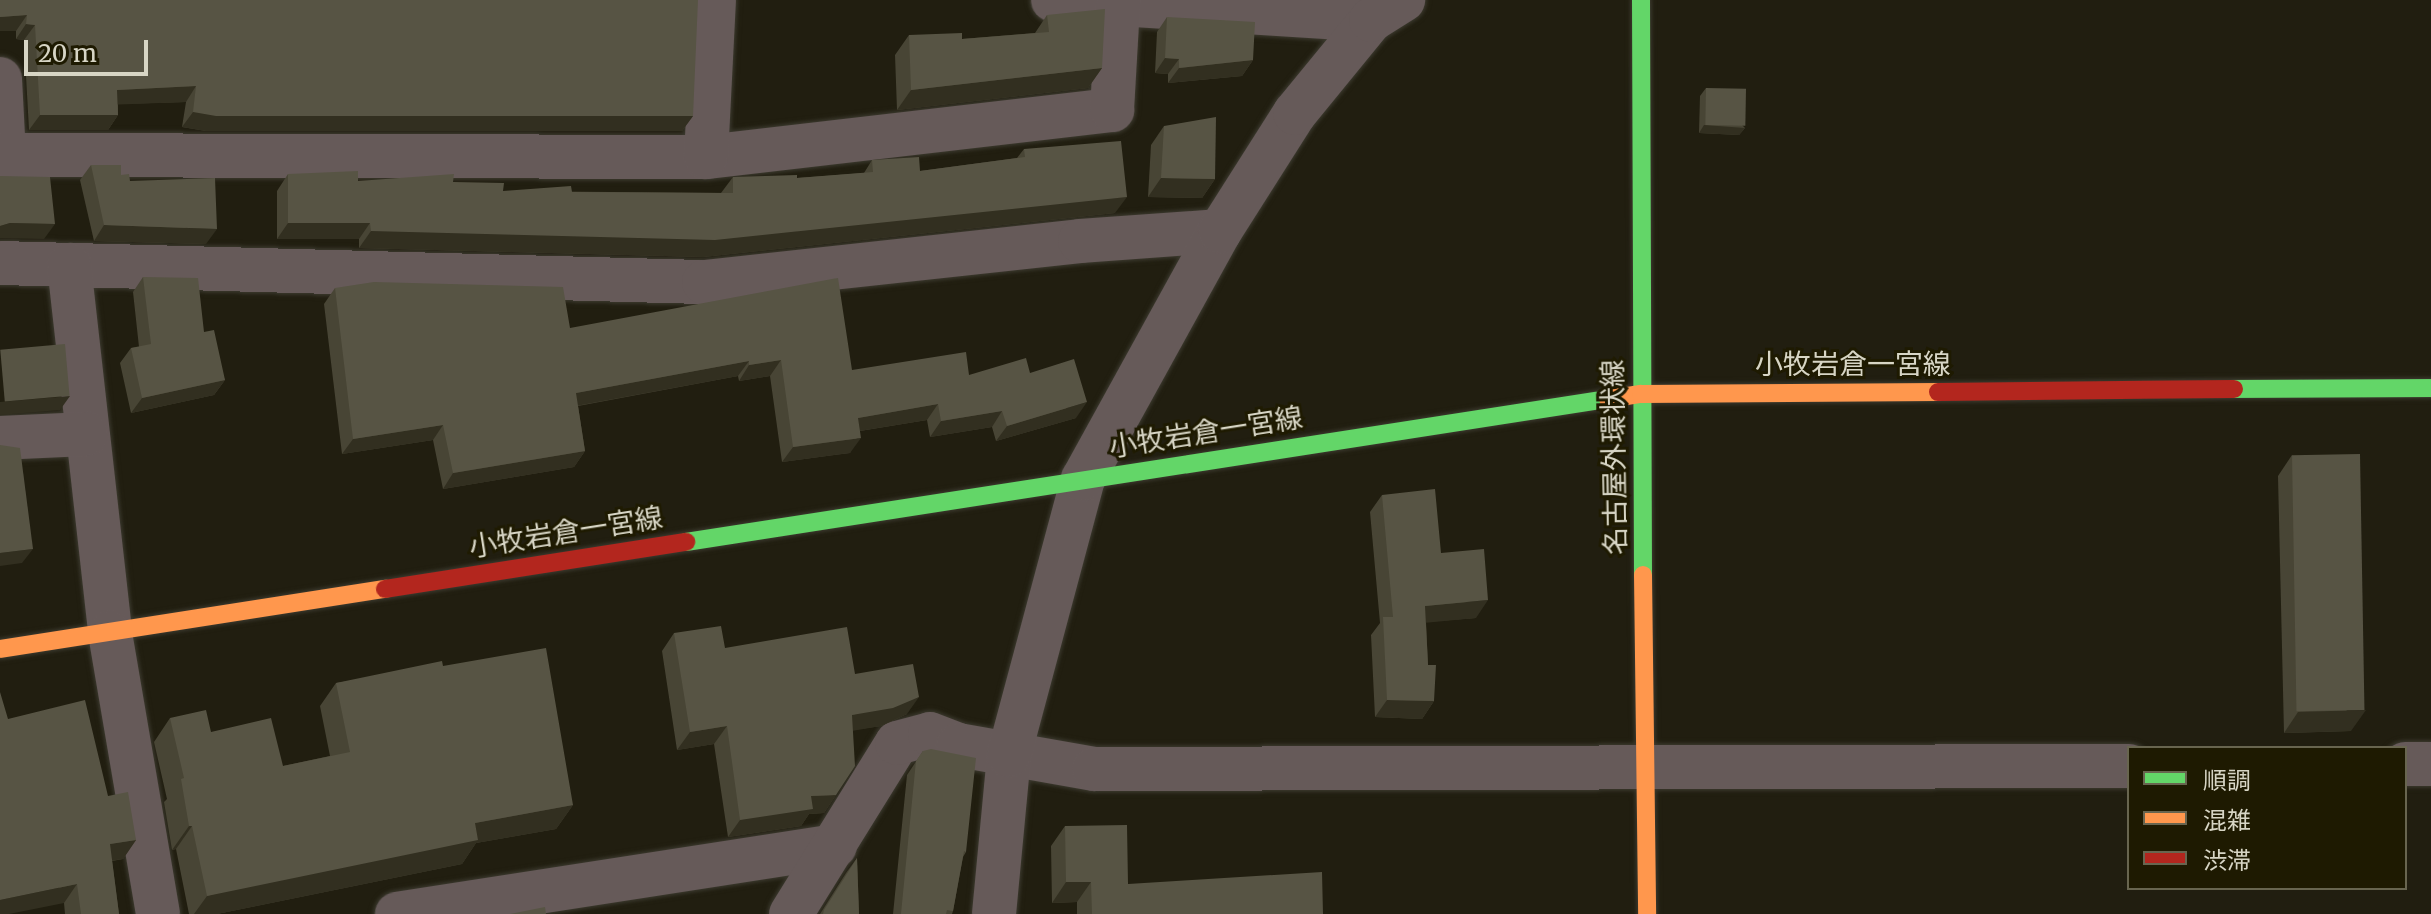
<!DOCTYPE html>
<html>
<head>
<meta charset="utf-8">
<style>
  body { margin:0 }
  #map { position:relative; width:2431px; height:914px; overflow:hidden; background:#211e10; font-family:Merriweather,"Noto Sans JP",serif }
  div>[style] { position:absolute }
  [style*='--x'] { left:calc(var(--x)*1px); top:calc(var(--y)*1px); width:calc(var(--w)*1px); rotate:calc(var(--a)*1deg) }
  .roads { filter:drop-shadow(0 0 2px #3c3a2f) drop-shadow(0 0 2px #3c3a2f) }
  .street>* { height:44px; margin:-22px; padding:0 22px; transform-origin:22px; border-radius:22px; background:#665a59 }
  .fast>* { height:18px; margin:-9px; padding:0 9px; transform-origin:9px; border-radius:9px; background:#63d668 }
  .slow>* { height:18px; margin:-9px; padding:0 9px; transform-origin:9px; border-radius:9px; background:#ff974d }
  .jam>* { height:18px; margin:-9px; padding:0 9px; transform-origin:9px; border-radius:9px; background:#b3261e }
  .wall>* { inset:0; background:#484535 }
  .shaded-wall>* { inset:0; background:#322f20 }
  .building>* { inset:0; background:#575444; transform-origin:0 0 }
  span { translate:-50% -50%; white-space:nowrap; text-align:center; line-height:1.15; -webkit-text-stroke:6px #1e1a01; paint-order:stroke }
  .street-label { font-size:28px; color:#d7d5c5 }
  .legend { position:absolute; left:2127px; top:746px; width:280px; height:144px; box-sizing:border-box; background:#1e1a01; border:2px solid #68654f; margin:0; padding:10px 14px; list-style:none; font-size:24px; color:#d7d5c5 }
  .legend li { display:flex; align-items:center; gap:16px; height:40px }
  .legend b { width:40px; border:2px solid #68654f }
  .scale { position:absolute; left:24px; top:40px; width:124px; height:36px; box-sizing:border-box; border:4px solid #d7d5c5; border-top:0; padding-left:10px; font-size:24px; line-height:28px; white-space:nowrap; color:#d7d5c5; -webkit-text-stroke:6px #1e1a01; paint-order:stroke }
</style>
</head>
<body>
<div id="map">
  <div class="roads">
    <div class="street">
      <div style="--x:1053;--y:0;--w:319;--a:3.6"></div>
      <div style="--x:0;--y:79;--w:76;--a:87"></div>
      <div style="--x:0;--y:155;--w:706;--a:0.16"></div>
      <div style="--x:706;--y:157;--w:409;--a:-6.6"></div>
      <div style="--x:1112;--y:110;--w:105;--a:-86.7"></div>
      <div style="--x:706;--y:157;--w:157;--a:-87.1"></div>
      <div style="--x:0;--y:263;--w:704;--a:1.55"></div>
      <div style="--x:704;--y:282;--w:378;--a:-6.2"></div>
      <div style="--x:1080;--y:241;--w:140;--a:-4.1"></div>
      <div style="--x:69;--y:265;--w:370;--a:83.6"></div>
      <div style="--x:110;--y:633;--w:285;--a:80.3"></div>
      <div style="--x:0;--y:438;--w:86;--a:-2.7"></div>
      <div style="--x:2405;--y:764;--w:26;--a:0"></div>
      <div style="--x:397;--y:914;--w:443;--a:-8.8"></div>
      <div style="--x:791;--y:914;--w:201;--a:-58.2"></div>
      <div style="--x:897;--y:743;--w:34;--a:-15"></div>
      <div style="--x:930;--y:734;--w:30;--a:21"></div>
      <div style="--x:958;--y:745;--w:138;--a:10"></div>
      <div style="--x:1094;--y:769;--w:1035;--a:-0.17"></div>
      <div style="--x:994;--y:914;--w:160;--a:-84.6"></div>
      <div style="--x:1009;--y:755;--w:286;--a:-75"></div>
      <div style="--x:1083;--y:479;--w:283;--a:-61.1"></div>
      <div style="--x:1220;--y:231;--w:140;--a:-57.6"></div>
      <div style="--x:1295;--y:113;--w:120;--a:-50.7"></div>
      <div style="--x:1371;--y:20;--w:38;--a:-32"></div>
    </div>
    <div class="fast">
      <div style="--x:1641;--y:0;--w:575;--a:89.8"></div>
      <div style="--x:2234;--y:389;--w:197;--a:-0.3"></div>
      <div style="--x:686;--y:542;--w:933;--a:-8.82"></div>
    </div>
    <div class="slow">
      <div style="--x:1608;--y:399;--w:33;--a:-9"></div>
      <div style="--x:1641;--y:394;--w:297;--a:-0.4"></div>
      <div style="--x:1643;--y:575;--w:339;--a:89.3"></div>
      <div style="--x:0;--y:649;--w:390;--a:-8.9"></div>
    </div>
    <div class="jam">
      <div style="--x:1938;--y:392;--w:296;--a:-0.6"></div>
      <div style="--x:385;--y:589;--w:305;--a:-8.9"></div>
    </div>
  </div>
  <div class="wall">
    <div style="clip-path:polygon(0 0,693px 116px,682px 131px,206px 131px,182px 127px,186px 102px,118px 104px,118px 115px,108px 130px,29px 130px,24px 40px,16px 39px,16px 31px,0 31px)"></div>
    <div style="clip-path:polygon(1047px 15px,1102px 68px,1088px 88px,897px 110px,895px 55px,909px 35px,962px 39px,1035px 33px)"></div>
    <div style="clip-path:polygon(1167px 17px,1253px 60px,1242px 76px,1168px 83px,1168px 74px,1155px 73px,1157px 32px)"></div>
    <div style="clip-path:polygon(1706px 88px,1745px 128px,1739px 135px,1699px 133px,1700px 96px)"></div>
    <div style="clip-path:polygon(1164px 126px,1215px 179px,1202px 198px,1148px 197px,1151px 145px)"></div>
    <div style="clip-path:polygon(1024px 149px,1115px 213px,703px 257px,359px 248px,359px 239px,277px 239px,277px 191px,288px 174px,358px 181px,453px 182px,503px 191px,721px 193px,733px 177px,797px 178px,864px 173px,872px 160px,920px 171px,1017px 158px)"></div>
    <div style="clip-path:polygon(91px 165px,121px 175px,206px 244px,94px 241px,80px 180px)"></div>
    <div style="clip-path:polygon(143px 277px,204px 332px,225px 380px,214px 395px,131px 413px,120px 363px,131px 348px,139px 347px,133px 292px)"></div>
    <div style="clip-path:polygon(335px 288px,570px 328px,852px 370px,969px 375px,1030px 373px,1076px 418px,996px 441px,992px 427px,930px 437px,927px 420px,860px 431px,850px 453px,782px 462px,770px 376px,739px 381px,738px 376px,578px 406px,585px 451px,574px 467px,443px 489px,433px 440px,342px 454px,324px 304px)"></div>
    <div style="clip-path:polygon(2292px 455px,2351px 731px,2284px 733px,2278px 476px)"></div>
    <div style="clip-path:polygon(1382px 495px,1441px 553px,1476px 618px,1426px 622px,1428px 665px,1434px 701px,1422px 719px,1375px 717px,1371px 635px,1380px 623px,1370px 512px)"></div>
    <div style="clip-path:polygon(674px 633px,725px 648px,855px 674px,907px 714px,881px 726px,853px 730px,836px 795px,824px 813px,809px 814px,801px 826px,728px 837px,714px 744px,677px 750px,662px 651px)"></div>
    <div style="clip-path:polygon(443px 666px,573px 805px,556px 829px,476px 843px,462px 864px,217px 914px,189px 914px,176px 849px,172px 850px,164px 802px,167px 799px,154px 742px,170px 718px,211px 732px,283px 766px,330px 756px,320px 706px,336px 683px)"></div>
    <div style="clip-path:polygon(8px 719px,108px 796px,136px 840px,123px 859px,112px 861px,119px 914px,65px 914px,64px 903px)"></div>
    <div style="clip-path:polygon(923px 751px,966px 852px,963px 857px,953px 911px,952px 914px,893px 914px,907px 775px)"></div>
    <div style="clip-path:polygon(1065px 826px,1128px 884px,1323px 914px,1077px 914px,1077px 902px,1052px 903px,1051px 846px)"></div>
    <div style="clip-path:polygon(857px 858px,859px 914px,820px 914px,846px 873px)"></div>
  </div>
  <div class="shaded-wall">
    <div style="clip-path:polygon(27px 15px,16px 31px,0 31px,0 17px)"></div>
    <div style="clip-path:polygon(26px 24px,35px 25px,24px 40px,16px 39px)"></div>
    <div style="clip-path:polygon(1165px 58px,1179px 59px,1168px 74px,1155px 73px)"></div>
    <div style="clip-path:polygon(1253px 60px,1242px 76px,1168px 83px,1179px 68px)"></div>
    <div style="clip-path:polygon(1102px 68px,1088px 88px,897px 110px,911px 90px)"></div>
    <div style="clip-path:polygon(196px 86px,186px 102px,106px 105px,117px 90px)"></div>
    <div style="clip-path:polygon(193px 112px,693px 116px,682px 131px,206px 131px,182px 127px)"></div>
    <div style="clip-path:polygon(40px 115px,118px 115px,108px 130px,29px 130px)"></div>
    <div style="clip-path:polygon(1704px 125px,1745px 128px,1739px 135px,1699px 133px)"></div>
    <div style="clip-path:polygon(1161px 178px,1215px 179px,1202px 198px,1148px 197px)"></div>
    <div style="clip-path:polygon(1127px 197px,1115px 213px,703px 257px,359px 248px,371px 231px)"></div>
    <div style="clip-path:polygon(10px 223px,55px 224px,44px 239px,0 238px,0 226px)"></div>
    <div style="clip-path:polygon(288px 223px,370px 223px,359px 239px,277px 239px)"></div>
    <div style="clip-path:polygon(104px 225px,217px 229px,206px 244px,94px 241px)"></div>
    <div style="clip-path:polygon(781px 360px,770px 376px,739px 381px,749px 365px)"></div>
    <div style="clip-path:polygon(749px 361px,738px 376px,565px 408px,576px 393px)"></div>
    <div style="clip-path:polygon(225px 380px,214px 395px,131px 413px,142px 398px)"></div>
    <div style="clip-path:polygon(70px 396px,60px 410px,0 415px,0 402px)"></div>
    <div style="clip-path:polygon(1087px 402px,1076px 418px,996px 441px,1007px 426px)"></div>
    <div style="clip-path:polygon(938px 404px,927px 420px,847px 433px,858px 418px)"></div>
    <div style="clip-path:polygon(1002px 411px,992px 427px,930px 437px,941px 421px)"></div>
    <div style="clip-path:polygon(443px 425px,433px 440px,342px 454px,353px 439px)"></div>
    <div style="clip-path:polygon(861px 438px,850px 453px,782px 462px,793px 447px)"></div>
    <div style="clip-path:polygon(585px 451px,574px 467px,443px 489px,453px 473px)"></div>
    <div style="clip-path:polygon(33px 549px,22px 563px,0 566px,0 553px)"></div>
    <div style="clip-path:polygon(1488px 600px,1476px 618px,1413px 624px,1425px 606px)"></div>
    <div style="clip-path:polygon(919px 697px,907px 714px,881px 726px,840px 733px,852px 715px)"></div>
    <div style="clip-path:polygon(1387px 700px,1434px 701px,1422px 719px,1375px 717px)"></div>
    <div style="clip-path:polygon(2366px 710px,2351px 731px,2284px 733px,2298px 712px)"></div>
    <div style="clip-path:polygon(727px 726px,714px 744px,677px 750px,690px 732px)"></div>
    <div style="clip-path:polygon(836px 795px,824px 813px,809px 814px,801px 826px,728px 837px,740px 820px,811px 796px)"></div>
    <div style="clip-path:polygon(573px 805px,556px 829px,476px 843px,462px 864px,217px 914px,194px 914px,207px 896px,475px 823px)"></div>
    <div style="clip-path:polygon(189px 826px,192px 826px,176px 849px,172px 850px)"></div>
    <div style="clip-path:polygon(136px 840px,123px 859px,96px 863px,110px 844px)"></div>
    <div style="clip-path:polygon(1066px 882px,1091px 882px,1077px 902px,1052px 903px)"></div>
    <div style="clip-path:polygon(77px 884px,64px 903px,9px 914px,0 914px,0 900px)"></div>
  </div>
  <div class="building">
    <div style="clip-path:polygon(0 0,698px 0,693px 116px,216px 116px,193px 112px,196px 86px,117px 90px,118px 115px,40px 115px,35px 25px,26px 24px,27px 15px,0 17px)"></div>
    <div style="clip-path:polygon(1105px 9px,1102px 68px,911px 90px,909px 35px,962px 33px,962px 39px,1049px 32px,1047px 15px)"></div>
    <div style="clip-path:polygon(1167px 17px,1255px 22px,1253px 60px,1179px 68px,1179px 59px,1165px 58px)"></div>
    <div style="left:1706px;top:88px;width:40px;height:37px;rotate:1deg"></div>
    <div style="clip-path:polygon(1216px 117px,1215px 179px,1161px 178px,1164px 126px)"></div>
    <div style="clip-path:polygon(1121px 141px,1127px 197px,715px 240px,371px 231px,370px 223px,288px 223px,288px 174px,358px 171px,358px 181px,454px 174px,453px 182px,504px 183px,503px 191px,571px 186px,572px 192px,733px 193px,733px 177px,797px 175px,797px 178px,873px 172px,872px 160px,919px 157px,920px 171px,1025px 157px,1024px 149px)"></div>
    <div style="clip-path:polygon(91px 165px,121px 165px,121px 175px,129px 174px,130px 181px,215px 178px,217px 229px,104px 225px)"></div>
    <div style="clip-path:polygon(0 176px,50px 177px,55px 224px,10px 223px,0 226px)"></div>
    <div style="clip-path:polygon(143px 277px,198px 278px,204px 332px,214px 330px,225px 380px,142px 398px,131px 348px,151px 344px)"></div>
    <div style="clip-path:polygon(838px 278px,852px 370px,966px 352px,969px 375px,1026px 358px,1030px 373px,1074px 359px,1087px 402px,1007px 426px,1002px 411px,941px 421px,938px 404px,858px 418px,861px 438px,793px 447px,781px 360px,749px 365px,749px 361px,576px 393px,585px 451px,453px 473px,443px 425px,353px 439px,335px 288px,374px 282px,563px 287px,570px 328px)"></div>
    <div style="left:65px;top:344px;width:52px;height:65px;rotate:85deg"></div>
    <div style="clip-path:polygon(0 445px,20px 448px,33px 549px,0 553px)"></div>
    <div style="left:2360px;top:454px;width:256px;height:68px;rotate:89deg"></div>
    <div style="clip-path:polygon(1435px 489px,1441px 553px,1484px 549px,1488px 600px,1425px 606px,1428px 665px,1436px 665px,1434px 701px,1387px 700px,1383px 617px,1393px 617px,1382px 495px)"></div>
    <div style="clip-path:polygon(721px 626px,725px 648px,847px 627px,855px 674px,913px 664px,919px 697px,893px 708px,852px 715px,855px 766px,836px 795px,811px 796px,813px 809px,740px 820px,727px 726px,690px 732px,674px 633px)"></div>
    <div style="clip-path:polygon(546px 648px,573px 805px,475px 823px,478px 840px,207px 896px,192px 826px,189px 826px,181px 779px,184px 778px,170px 718px,206px 710px,211px 732px,271px 718px,283px 766px,350px 752px,336px 683px,442px 661px,443px 666px)"></div>
    <div style="clip-path:polygon(0 692px,8px 719px,85px 700px,108px 796px,128px 792px,136px 840px,110px 844px,119px 914px,81px 914px,77px 884px,0 900px)"></div>
    <div style="clip-path:polygon(931px 749px,976px 758px,966px 852px,964px 851px,953px 911px,947px 910px,946px 914px,901px 914px,916px 761px,923px 751px)"></div>
    <div style="clip-path:polygon(1127px 825px,1128px 884px,1322px 872px,1323px 914px,1092px 914px,1091px 882px,1066px 882px,1065px 826px)"></div>
    <div style="clip-path:polygon(857px 858px,859px 914px,823px 914px,824px 910px)"></div>
    <div style="clip-path:polygon(545px 907px,546px 914px,510px 914px)"></div>
  </div>
  <div class="street-label">
    <span style="left:1853px;top:364px">小牧岩倉一宮線</span>
    <span style="left:1206px;top:432px;rotate:-9deg">小牧岩倉一宮線</span>
    <span style="left:1614px;top:457px;rotate:-91deg">名古屋外環状線</span>
    <span style="left:566px;top:532px;rotate:-9deg">小牧岩倉一宮線</span>
  </div>
  <ul class="legend">
  <li><b style="height:10px;background:#63d668"></b>順調</li>
  <li><b style="height:10px;background:#ff974d"></b>混雑</li>
  <li><b style="height:10px;background:#b3261e"></b>渋滞</li>
  </ul>
  <div class="scale">20 m</div>
</div>
</body>
</html>
